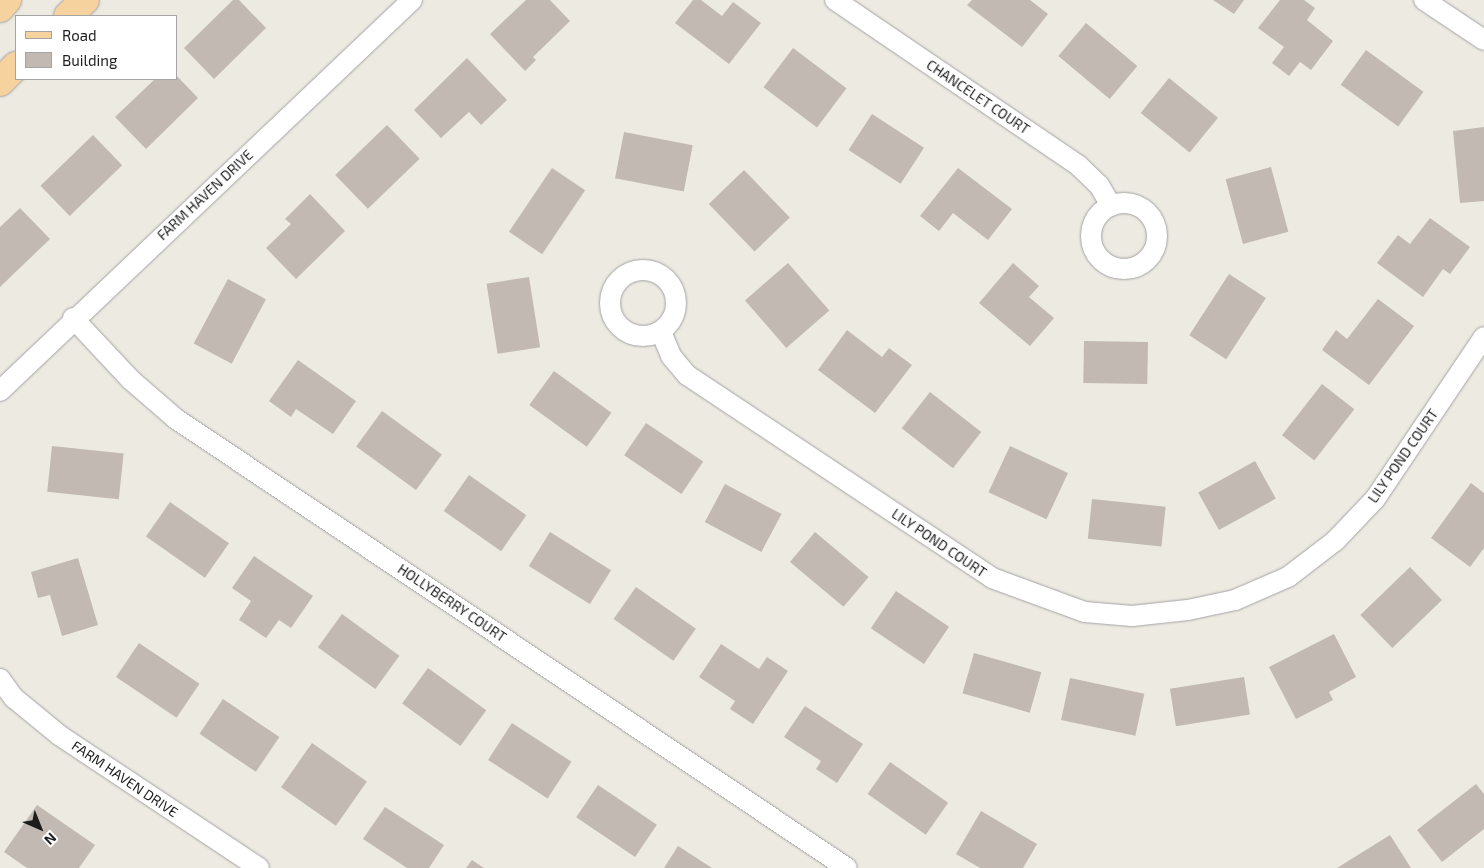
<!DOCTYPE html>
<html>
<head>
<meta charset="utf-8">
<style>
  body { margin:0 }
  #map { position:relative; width:1484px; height:868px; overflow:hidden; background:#edeae2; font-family:"Exo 2",sans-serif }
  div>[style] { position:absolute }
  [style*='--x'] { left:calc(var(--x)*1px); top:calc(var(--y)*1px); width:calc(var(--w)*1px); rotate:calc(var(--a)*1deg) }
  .building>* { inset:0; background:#c1b9b2; transform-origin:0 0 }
  .roads { filter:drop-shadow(0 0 1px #a3a3a3) drop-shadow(0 0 1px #a3a3a3) }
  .minor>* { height:20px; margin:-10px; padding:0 10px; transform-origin:10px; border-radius:10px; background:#fff }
  .minor>.ring { margin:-10px; padding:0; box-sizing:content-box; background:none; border:20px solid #fff; border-radius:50% }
  .primary>* { height:28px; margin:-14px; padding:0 14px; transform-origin:14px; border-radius:14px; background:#f5d29e }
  span { translate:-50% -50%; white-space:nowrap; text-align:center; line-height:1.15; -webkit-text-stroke:4px #fff; paint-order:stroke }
  .street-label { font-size:14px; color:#1c1c1c }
  .legend { position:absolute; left:15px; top:15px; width:162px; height:65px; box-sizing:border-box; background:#fff; border:1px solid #a4a4a4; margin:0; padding:6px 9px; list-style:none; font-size:15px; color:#1c1c1c }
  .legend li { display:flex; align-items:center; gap:10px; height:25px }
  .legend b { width:25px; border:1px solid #a4a4a4 }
  .north { position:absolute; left:15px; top:803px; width:50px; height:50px; -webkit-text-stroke:4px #fff; paint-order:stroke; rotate:136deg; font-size:14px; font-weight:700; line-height:20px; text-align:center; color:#1c1c1c }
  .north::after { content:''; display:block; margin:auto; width:18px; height:22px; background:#1c1c1c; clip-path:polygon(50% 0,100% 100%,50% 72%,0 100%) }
</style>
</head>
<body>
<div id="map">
  <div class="building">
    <div style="clip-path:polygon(233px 0,239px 0,266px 28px,214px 79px,184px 48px)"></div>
    <div style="clip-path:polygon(526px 0,550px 0,570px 21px,533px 57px,536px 60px,525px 71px,490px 34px)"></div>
    <div style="clip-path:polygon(693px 0,701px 0,722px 16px,733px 2px,761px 23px,729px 64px,675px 23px)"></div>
    <div style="clip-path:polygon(972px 0,1030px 0,1048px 14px,1022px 47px,967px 5px)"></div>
    <div style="clip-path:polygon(1213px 0,1244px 0,1234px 14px)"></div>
    <div style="clip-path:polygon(1280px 0,1304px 0,1315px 8px,1307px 20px,1333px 41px,1311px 70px,1300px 62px,1289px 76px,1272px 63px,1284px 47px,1258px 28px)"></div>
    <div style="left:1086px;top:23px;width:67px;height:43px;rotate:40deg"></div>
    <div style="left:793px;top:48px;width:67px;height:49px;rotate:37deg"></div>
    <div style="left:1366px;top:50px;width:71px;height:43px;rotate:36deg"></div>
    <div style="clip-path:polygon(467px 58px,507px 100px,481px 125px,469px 112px,441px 138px,414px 110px)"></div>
    <div style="clip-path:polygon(176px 75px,198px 98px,146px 149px,115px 117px,155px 79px,176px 79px)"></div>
    <div style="left:1169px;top:78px;width:63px;height:45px;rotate:39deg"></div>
    <div style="left:872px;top:114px;width:62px;height:43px;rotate:33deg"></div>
    <div style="left:387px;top:125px;width:47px;height:72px;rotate:46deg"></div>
    <div style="clip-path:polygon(1484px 127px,1484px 201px,1460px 203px,1453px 131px)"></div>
    <div style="left:624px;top:132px;width:70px;height:47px;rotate:11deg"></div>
    <div style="left:93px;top:135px;width:42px;height:73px;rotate:46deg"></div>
    <div style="left:1271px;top:167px;width:67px;height:47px;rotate:75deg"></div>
    <div style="left:552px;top:168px;width:40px;height:77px;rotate:34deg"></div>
    <div style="clip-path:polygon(958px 168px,1012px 209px,988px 240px,953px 213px,939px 231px,920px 216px)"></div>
    <div style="left:744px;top:170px;width:66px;height:49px;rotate:46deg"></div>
    <div style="clip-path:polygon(310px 194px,345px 231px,296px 279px,266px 248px,291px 224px,285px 219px)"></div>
    <div style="clip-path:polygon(20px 208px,50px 239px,0 287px,0 227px)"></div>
    <div style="clip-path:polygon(1430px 218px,1470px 247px,1450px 274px,1443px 269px,1423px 297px,1377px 263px,1398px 235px,1410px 244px)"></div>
    <div style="left:788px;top:263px;width:63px;height:57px;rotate:49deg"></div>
    <div style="clip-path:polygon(1013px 263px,1039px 286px,1029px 297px,1054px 318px,1030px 346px,979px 303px)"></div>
    <div style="left:1229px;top:274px;width:44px;height:73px;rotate:33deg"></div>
    <div style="left:529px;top:277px;width:71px;height:43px;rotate:81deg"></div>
    <div style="left:228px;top:279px;width:43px;height:73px;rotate:28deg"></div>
    <div style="clip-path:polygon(1378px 299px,1414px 326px,1369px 385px,1322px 350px,1336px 330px,1347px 339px)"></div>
    <div style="clip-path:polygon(847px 330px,882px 357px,889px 348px,912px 365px,875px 413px,818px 370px)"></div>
    <div style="left:1084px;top:341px;width:64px;height:42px;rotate:1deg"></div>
    <div style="clip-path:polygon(298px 360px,356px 401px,333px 434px,296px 409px,291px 417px,269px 401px)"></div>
    <div style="left:554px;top:371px;width:71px;height:42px;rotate:36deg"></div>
    <div style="left:1322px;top:384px;width:41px;height:65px;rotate:38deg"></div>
    <div style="left:930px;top:392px;width:65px;height:46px;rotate:38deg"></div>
    <div style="left:382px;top:411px;width:74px;height:44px;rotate:36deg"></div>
    <div style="left:646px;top:423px;width:69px;height:39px;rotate:34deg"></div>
    <div style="left:52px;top:446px;width:72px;height:46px;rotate:6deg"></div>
    <div style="left:1010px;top:446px;width:64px;height:51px;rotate:25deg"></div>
    <div style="left:1255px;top:461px;width:43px;height:65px;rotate:61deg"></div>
    <div style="left:469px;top:475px;width:70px;height:44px;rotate:35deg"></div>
    <div style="clip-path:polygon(1471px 483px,1484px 493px,1484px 548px,1470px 567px,1431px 538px)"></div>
    <div style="left:725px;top:484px;width:64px;height:43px;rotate:28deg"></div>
    <div style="left:1092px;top:499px;width:74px;height:40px;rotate:6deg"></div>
    <div style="left:170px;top:502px;width:72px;height:42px;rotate:35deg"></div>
    <div style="left:550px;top:532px;width:72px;height:40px;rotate:32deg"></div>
    <div style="left:815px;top:532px;width:70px;height:39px;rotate:40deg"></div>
    <div style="clip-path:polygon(254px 556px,313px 596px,291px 628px,279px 620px,266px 638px,239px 620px,251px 601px,232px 588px)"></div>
    <div style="clip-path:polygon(78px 558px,98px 625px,62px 636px,50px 595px,38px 598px,31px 572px)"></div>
    <div style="left:1410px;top:567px;width:46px;height:69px;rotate:46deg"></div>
    <div style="left:636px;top:587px;width:73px;height:39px;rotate:35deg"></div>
    <div style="left:896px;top:591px;width:64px;height:45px;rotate:34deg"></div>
    <div style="left:342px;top:614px;width:71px;height:41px;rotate:36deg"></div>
    <div style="clip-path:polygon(1334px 634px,1356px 677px,1329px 692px,1333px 700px,1296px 719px,1269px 667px)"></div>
    <div style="left:139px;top:643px;width:73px;height:41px;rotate:34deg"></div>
    <div style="clip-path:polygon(721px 644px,759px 669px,767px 657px,788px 671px,753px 724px,730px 709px,735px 701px,699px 677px)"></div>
    <div style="left:974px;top:653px;width:70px;height:42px;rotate:16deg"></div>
    <div style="left:428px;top:668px;width:72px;height:44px;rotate:36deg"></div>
    <div style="left:1244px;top:677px;width:38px;height:75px;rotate:81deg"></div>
    <div style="left:1070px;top:678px;width:76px;height:43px;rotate:12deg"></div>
    <div style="left:223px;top:699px;width:68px;height:42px;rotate:34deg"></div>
    <div style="clip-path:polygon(805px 706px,863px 744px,837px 783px,816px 769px,821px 761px,784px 737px)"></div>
    <div style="left:512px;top:723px;width:71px;height:44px;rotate:33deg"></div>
    <div style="left:312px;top:743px;width:67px;height:54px;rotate:35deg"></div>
    <div style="left:890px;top:762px;width:71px;height:39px;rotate:35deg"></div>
    <div style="clip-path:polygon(1476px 784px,1484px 794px,1484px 829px,1442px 862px,1417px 830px)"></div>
    <div style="left:598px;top:785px;width:71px;height:39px;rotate:34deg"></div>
    <div style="clip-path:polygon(37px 805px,95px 845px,79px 868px,27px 868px,4px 852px)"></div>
    <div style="clip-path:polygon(385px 807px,444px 845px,429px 868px,407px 868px,363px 839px)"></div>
    <div style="clip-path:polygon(981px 811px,1037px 844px,1023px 868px,980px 868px,956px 854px)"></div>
    <div style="clip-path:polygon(1390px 835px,1411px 868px,1337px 868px)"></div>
    <div style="clip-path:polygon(678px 846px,712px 868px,664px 868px)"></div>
    <div style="clip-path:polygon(472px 860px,484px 868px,466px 868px)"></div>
  </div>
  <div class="roads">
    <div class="minor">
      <div style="--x:835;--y:0;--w:295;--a:34.2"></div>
      <div style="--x:1079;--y:166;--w:28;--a:44"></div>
      <div style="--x:1099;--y:185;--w:24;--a:60"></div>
      <div style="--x:1424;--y:0;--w:72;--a:33.7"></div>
      <div class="ring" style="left:1091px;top:203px;width:46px;height:46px"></div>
      <div class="ring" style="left:610px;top:270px;width:46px;height:46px"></div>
      <div style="--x:73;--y:318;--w:85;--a:46.9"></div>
      <div style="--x:131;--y:380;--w:60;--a:40.9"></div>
      <div style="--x:176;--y:419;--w:807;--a:33.79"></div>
      <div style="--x:661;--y:332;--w:26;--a:67"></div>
      <div style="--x:671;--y:356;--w:25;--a:50"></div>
      <div style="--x:687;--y:375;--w:366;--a:33.6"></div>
      <div style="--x:992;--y:578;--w:99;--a:20.1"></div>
      <div style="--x:1085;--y:612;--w:47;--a:4.9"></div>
      <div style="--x:1132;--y:616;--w:56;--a:-6.1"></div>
      <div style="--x:1188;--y:610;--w:48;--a:-12"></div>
      <div style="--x:1235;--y:600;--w:58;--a:-23.5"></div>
      <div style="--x:1288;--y:577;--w:59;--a:-37.5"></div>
      <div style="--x:1335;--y:541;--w:58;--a:-46.4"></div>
      <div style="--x:1375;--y:499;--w:195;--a:-56.1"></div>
      <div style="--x:0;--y:391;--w:568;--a:-43.5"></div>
      <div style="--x:0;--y:679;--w:24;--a:54"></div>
      <div style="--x:14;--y:698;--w:58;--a:39.4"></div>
      <div style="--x:59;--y:735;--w:240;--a:33.6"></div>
    </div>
    <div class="primary">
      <div style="--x:0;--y:8;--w:11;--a:-49"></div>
      <div style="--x:68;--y:16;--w:23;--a:-43"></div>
      <div style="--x:0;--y:82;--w:23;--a:-45"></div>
    </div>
  </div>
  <div class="street-label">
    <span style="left:978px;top:97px;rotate:34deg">CHANCELET COURT</span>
    <span style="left:205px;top:195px;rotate:-43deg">FARM HAVEN DRIVE</span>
    <span style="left:1403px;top:456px;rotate:-55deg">LILY POND COURT</span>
    <span style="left:939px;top:543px;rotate:34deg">LILY POND COURT</span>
    <span style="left:452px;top:603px;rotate:34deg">HOLLYBERRY COURT</span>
    <span style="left:125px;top:779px;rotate:34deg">FARM HAVEN DRIVE</span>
  </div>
  <ul class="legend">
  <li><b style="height:6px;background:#f5d29e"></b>Road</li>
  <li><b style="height:14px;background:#c1b9b2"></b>Building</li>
  </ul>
  <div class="north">N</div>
</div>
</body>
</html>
